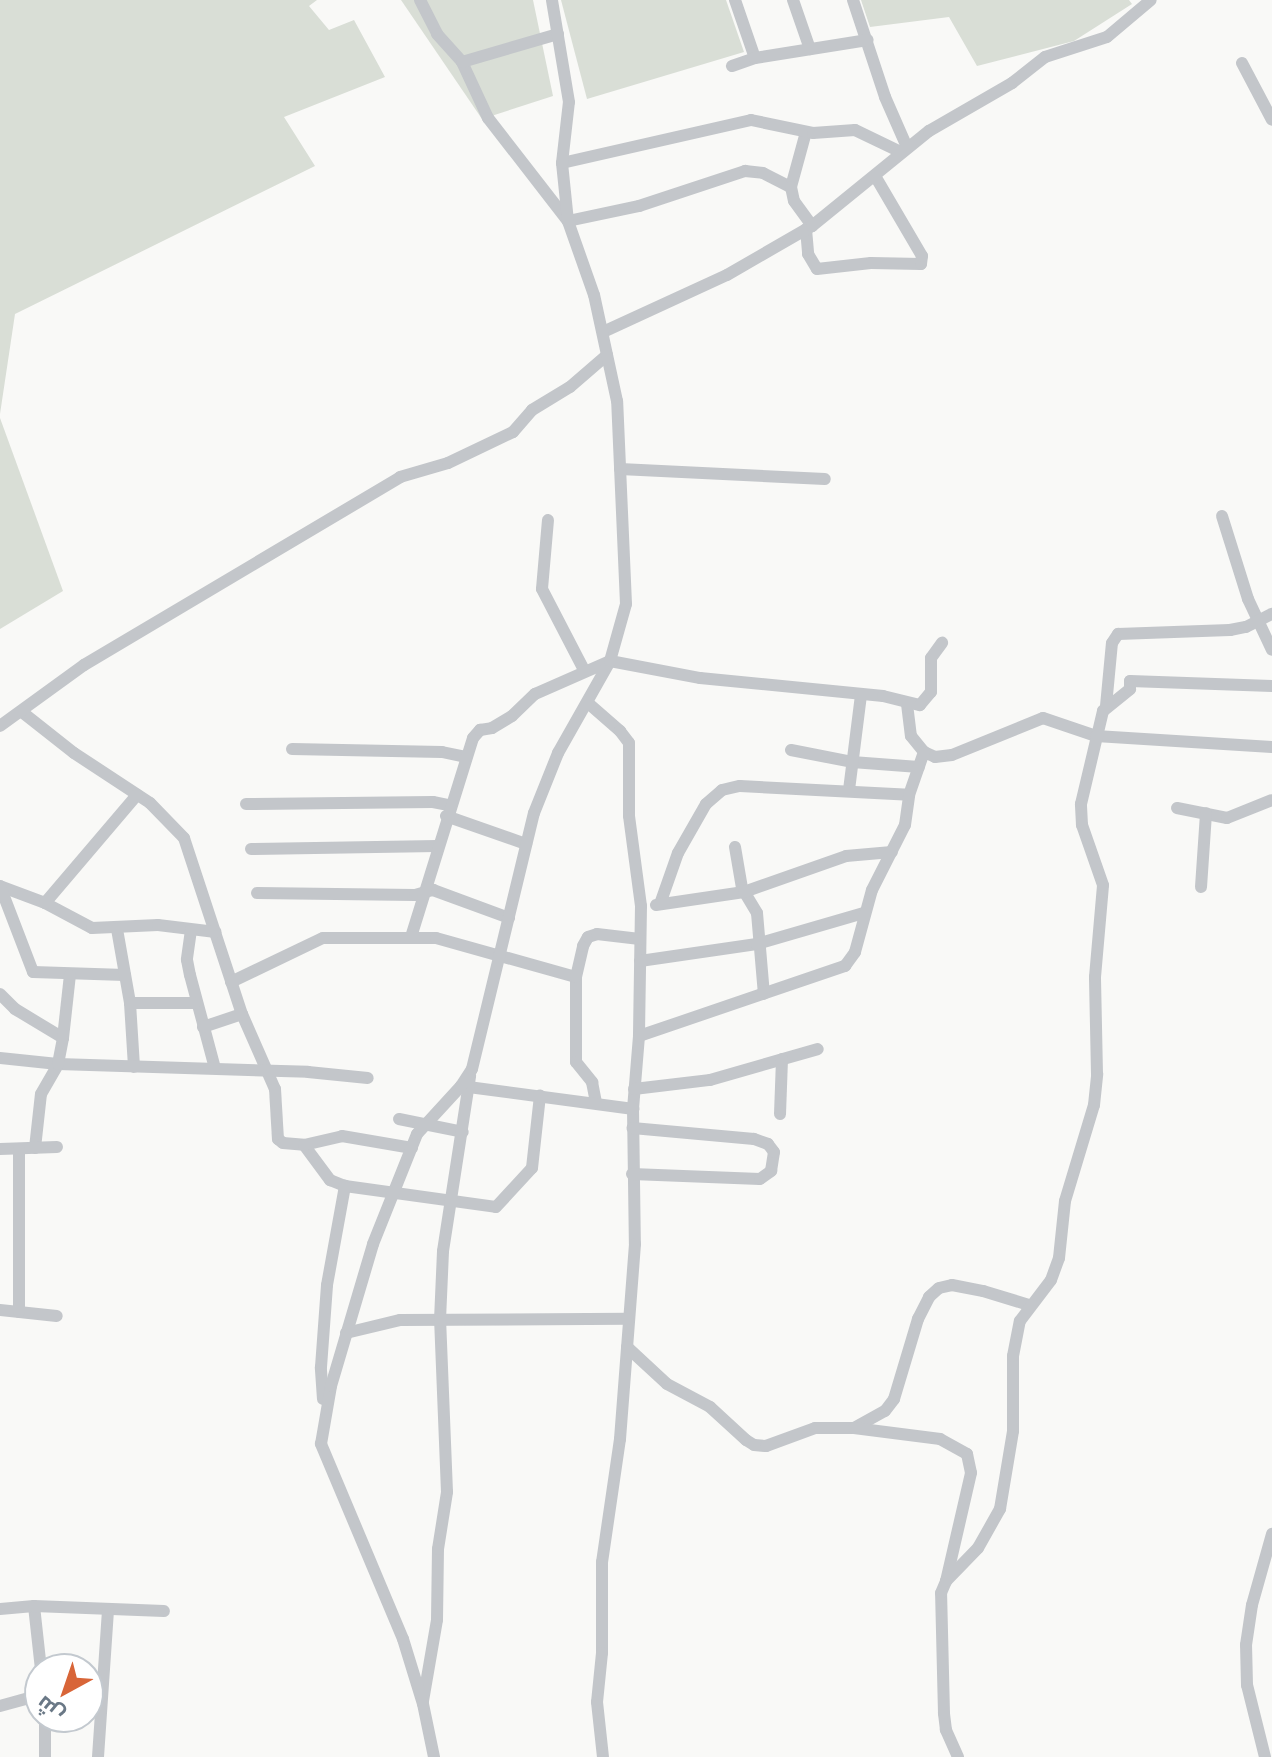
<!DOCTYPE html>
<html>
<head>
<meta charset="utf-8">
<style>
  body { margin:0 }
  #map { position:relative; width:1272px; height:1757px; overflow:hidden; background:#f9f9f7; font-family:"PT Sans Narrow",Cairo,sans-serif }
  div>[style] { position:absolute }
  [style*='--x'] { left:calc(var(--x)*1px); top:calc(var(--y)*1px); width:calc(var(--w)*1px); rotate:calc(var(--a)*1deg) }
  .green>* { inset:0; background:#d9ded6 }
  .minor>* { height:12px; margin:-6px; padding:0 6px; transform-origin:6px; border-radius:6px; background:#c3c6ca }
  span { translate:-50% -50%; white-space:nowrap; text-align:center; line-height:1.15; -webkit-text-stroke:8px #fff; paint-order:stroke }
  .north { position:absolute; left:24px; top:1653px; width:80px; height:80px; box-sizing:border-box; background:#fff; border:2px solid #c3c9cf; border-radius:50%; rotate:220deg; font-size:22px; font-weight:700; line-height:32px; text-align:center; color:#6a7886 }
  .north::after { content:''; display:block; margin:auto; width:28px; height:36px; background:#d86538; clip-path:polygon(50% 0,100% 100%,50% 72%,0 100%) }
</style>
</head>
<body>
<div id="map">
  <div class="green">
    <div style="clip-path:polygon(0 0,317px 0,309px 6px,329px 30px,354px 20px,385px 77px,284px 117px,315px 166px,15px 314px,0 414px)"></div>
    <div style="clip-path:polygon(401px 0,533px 0,553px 96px,482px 119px)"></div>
    <div style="clip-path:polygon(561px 0,726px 0,744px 52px,587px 99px)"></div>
    <div style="clip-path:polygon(861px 0,1129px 0,1132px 4px,1074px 41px,977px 66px,949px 17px,870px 27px)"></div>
    <div style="clip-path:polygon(0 418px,63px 591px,0 629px)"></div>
  </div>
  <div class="minor">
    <div style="--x:420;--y:0;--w:38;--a:63"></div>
    <div style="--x:437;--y:34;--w:38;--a:48"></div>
    <div style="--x:462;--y:62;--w:62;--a:65.1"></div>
    <div style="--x:488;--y:118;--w:130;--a:52.2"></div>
    <div style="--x:568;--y:221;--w:73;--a:-11.9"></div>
    <div style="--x:639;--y:206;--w:112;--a:-18.3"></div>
    <div style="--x:745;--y:171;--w:18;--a:6"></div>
    <div style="--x:763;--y:173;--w:31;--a:27"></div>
    <div style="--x:735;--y:0;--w:61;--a:71"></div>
    <div style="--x:793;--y:0;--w:52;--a:70.9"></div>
    <div style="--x:853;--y:0;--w:102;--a:71.7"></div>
    <div style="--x:885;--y:97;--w:55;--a:66.3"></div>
    <div style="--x:462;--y:62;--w:100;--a:-16.3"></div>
    <div style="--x:1242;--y:63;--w:64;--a:62.2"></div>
    <div style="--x:732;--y:66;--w:24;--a:-19"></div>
    <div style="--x:755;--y:58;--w:114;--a:-9.1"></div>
    <div style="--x:806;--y:132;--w:57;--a:105.3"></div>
    <div style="--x:791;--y:187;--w:14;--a:78"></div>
    <div style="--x:794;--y:201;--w:31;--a:54"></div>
    <div style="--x:562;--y:163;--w:194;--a:-12.8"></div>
    <div style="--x:751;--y:120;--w:63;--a:11.8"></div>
    <div style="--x:813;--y:133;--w:42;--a:-4.1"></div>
    <div style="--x:855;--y:130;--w:51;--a:25.6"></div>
    <div style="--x:806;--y:229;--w:25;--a:85"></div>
    <div style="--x:808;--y:254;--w:17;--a:59"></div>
    <div style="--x:817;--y:269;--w:54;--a:-6.3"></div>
    <div style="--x:871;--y:263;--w:50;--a:1.1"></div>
    <div style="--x:921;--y:264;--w:8;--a:-83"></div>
    <div style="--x:922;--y:256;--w:93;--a:-120.4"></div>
    <div style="--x:603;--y:332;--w:136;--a:-24.7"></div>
    <div style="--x:727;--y:275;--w:98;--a:-30"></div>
    <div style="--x:812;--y:226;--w:151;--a:-39.1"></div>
    <div style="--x:929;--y:131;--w:96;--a:-30"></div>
    <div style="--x:1012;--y:83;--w:42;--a:-38.2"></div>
    <div style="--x:1045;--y:57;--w:65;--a:-17.9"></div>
    <div style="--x:1107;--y:37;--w:57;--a:-40.1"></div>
    <div style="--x:620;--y:469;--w:205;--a:2.8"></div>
    <div style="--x:1222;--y:516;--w:87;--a:72.6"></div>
    <div style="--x:1248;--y:599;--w:56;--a:64.8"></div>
    <div style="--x:548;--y:520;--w:69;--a:95"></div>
    <div style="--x:542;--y:589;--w:91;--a:62.6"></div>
    <div style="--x:588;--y:703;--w:43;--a:41.2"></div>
    <div style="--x:620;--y:731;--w:15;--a:53"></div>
    <div style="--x:629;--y:743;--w:73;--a:90"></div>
    <div style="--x:629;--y:816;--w:91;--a:82.4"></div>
    <div style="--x:641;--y:906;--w:130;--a:90.9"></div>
    <div style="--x:639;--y:1036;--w:73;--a:94.7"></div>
    <div style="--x:633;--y:1109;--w:135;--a:89.2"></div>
    <div style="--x:635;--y:1244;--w:196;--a:94.4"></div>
    <div style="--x:620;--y:1439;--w:124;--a:98.3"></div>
    <div style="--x:602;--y:1562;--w:91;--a:90"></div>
    <div style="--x:602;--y:1653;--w:49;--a:95.8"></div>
    <div style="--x:597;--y:1702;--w:55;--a:83.8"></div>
    <div style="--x:907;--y:704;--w:32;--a:83"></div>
    <div style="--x:911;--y:736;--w:21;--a:51"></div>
    <div style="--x:924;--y:752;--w:12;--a:24"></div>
    <div style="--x:935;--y:757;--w:17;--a:-7"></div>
    <div style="--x:952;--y:755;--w:98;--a:-22.1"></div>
    <div style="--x:1043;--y:718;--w:56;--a:18.8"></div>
    <div style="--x:1096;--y:736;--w:176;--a:3.6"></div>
    <div style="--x:1106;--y:706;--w:63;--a:-84.6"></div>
    <div style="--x:1112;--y:643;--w:11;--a:-56"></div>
    <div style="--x:1118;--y:634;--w:112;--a:-2"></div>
    <div style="--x:1230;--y:630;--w:16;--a:-11"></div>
    <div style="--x:1246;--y:627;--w:29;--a:-27"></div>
    <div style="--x:22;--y:712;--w:66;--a:38.3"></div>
    <div style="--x:74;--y:753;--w:91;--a:33.3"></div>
    <div style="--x:150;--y:803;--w:49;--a:45.8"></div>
    <div style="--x:184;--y:838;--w:185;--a:71.8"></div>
    <div style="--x:242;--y:1014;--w:82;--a:66.3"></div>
    <div style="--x:275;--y:1089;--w:50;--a:86.6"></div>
    <div style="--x:278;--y:1139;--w:6;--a:39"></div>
    <div style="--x:283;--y:1143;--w:21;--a:5"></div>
    <div style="--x:304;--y:1145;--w:44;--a:53.4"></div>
    <div style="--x:330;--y:1180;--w:16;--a:22"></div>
    <div style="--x:345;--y:1186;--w:152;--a:7.9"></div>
    <div style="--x:496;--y:1207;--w:53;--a:-47.3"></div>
    <div style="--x:532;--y:1168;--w:73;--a:-83.7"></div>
    <div style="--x:0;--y:726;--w:104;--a:-36"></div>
    <div style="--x:84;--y:665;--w:368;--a:-30.7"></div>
    <div style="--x:400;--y:477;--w:50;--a:-16.3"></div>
    <div style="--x:448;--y:463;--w:72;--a:-25.5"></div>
    <div style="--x:513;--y:432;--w:29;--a:-49"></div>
    <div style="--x:532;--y:410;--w:44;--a:-31.2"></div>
    <div style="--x:570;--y:387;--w:49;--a:-40.9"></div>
    <div style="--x:292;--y:749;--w:150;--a:1.1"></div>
    <div style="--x:442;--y:752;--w:24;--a:12"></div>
    <div style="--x:791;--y:750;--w:62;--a:11.1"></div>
    <div style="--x:852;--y:762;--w:67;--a:4.3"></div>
    <div style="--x:849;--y:790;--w:96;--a:-82.8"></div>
    <div style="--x:246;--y:804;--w:187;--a:-0.6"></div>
    <div style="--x:433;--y:802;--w:16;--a:11"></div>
    <div style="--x:1177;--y:808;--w:51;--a:11.3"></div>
    <div style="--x:1227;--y:818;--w:48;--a:-21.8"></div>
    <div style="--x:446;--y:816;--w:85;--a:19.3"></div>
    <div style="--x:735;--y:847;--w:42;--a:80.3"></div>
    <div style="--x:742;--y:888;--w:29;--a:59"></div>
    <div style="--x:757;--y:913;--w:81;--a:85.1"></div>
    <div style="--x:251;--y:849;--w:186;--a:-0.9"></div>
    <div style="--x:0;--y:886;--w:48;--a:20.7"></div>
    <div style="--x:45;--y:903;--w:53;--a:28"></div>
    <div style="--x:92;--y:928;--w:66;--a:-2.6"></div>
    <div style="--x:158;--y:925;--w:58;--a:6.9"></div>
    <div style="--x:0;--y:886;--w:92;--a:69"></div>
    <div style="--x:33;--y:972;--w:92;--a:1.9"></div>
    <div style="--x:1201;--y:887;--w:74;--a:-86.1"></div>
    <div style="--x:257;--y:893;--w:158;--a:0.7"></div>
    <div style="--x:415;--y:895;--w:19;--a:-16"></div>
    <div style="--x:433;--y:890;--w:81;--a:20.2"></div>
    <div style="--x:45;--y:903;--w:142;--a:-49.6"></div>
    <div style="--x:660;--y:904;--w:54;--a:-70.6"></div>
    <div style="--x:678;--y:853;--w:56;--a:-60.3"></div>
    <div style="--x:706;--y:804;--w:21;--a:-41"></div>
    <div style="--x:722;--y:790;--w:18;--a:-13"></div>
    <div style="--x:740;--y:786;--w:169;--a:3"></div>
    <div style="--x:656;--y:905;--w:89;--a:-8.4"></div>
    <div style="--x:744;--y:892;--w:108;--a:-19.4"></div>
    <div style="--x:846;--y:856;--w:46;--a:-5"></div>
    <div style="--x:117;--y:929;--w:75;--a:80"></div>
    <div style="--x:130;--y:1003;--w:64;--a:86.4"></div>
    <div style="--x:191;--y:930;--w:30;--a:98"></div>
    <div style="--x:187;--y:960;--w:15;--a:79"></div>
    <div style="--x:190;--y:975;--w:96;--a:75"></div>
    <div style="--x:411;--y:937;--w:208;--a:-72.7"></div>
    <div style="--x:473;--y:738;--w:11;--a:-49"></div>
    <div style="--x:480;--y:730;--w:12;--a:-9"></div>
    <div style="--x:492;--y:728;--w:23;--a:-31"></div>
    <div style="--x:512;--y:716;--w:32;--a:-44"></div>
    <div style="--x:535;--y:694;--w:82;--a:-23.7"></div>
    <div style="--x:610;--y:661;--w:92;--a:10.7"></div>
    <div style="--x:700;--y:678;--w:184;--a:5.6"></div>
    <div style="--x:883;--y:696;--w:38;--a:14"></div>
    <div style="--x:920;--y:705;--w:17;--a:-50"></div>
    <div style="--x:931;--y:692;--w:34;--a:-90"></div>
    <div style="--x:931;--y:658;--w:19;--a:-54"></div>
    <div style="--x:640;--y:961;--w:118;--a:-8.3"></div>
    <div style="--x:757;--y:944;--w:111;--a:-16.2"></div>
    <div style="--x:576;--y:977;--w:85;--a:90"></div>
    <div style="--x:576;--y:1062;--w:26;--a:51"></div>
    <div style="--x:592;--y:1082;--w:20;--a:79"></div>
    <div style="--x:231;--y:982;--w:102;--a:-25.6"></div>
    <div style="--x:323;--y:938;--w:113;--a:0"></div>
    <div style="--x:436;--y:938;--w:145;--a:15.6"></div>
    <div style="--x:576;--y:977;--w:32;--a:-77"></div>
    <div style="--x:583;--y:946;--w:10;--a:-61"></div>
    <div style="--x:588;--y:937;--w:9;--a:-18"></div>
    <div style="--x:597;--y:934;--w:43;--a:6.6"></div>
    <div style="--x:0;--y:994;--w:21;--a:45"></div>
    <div style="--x:15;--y:1009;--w:56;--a:31.1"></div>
    <div style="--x:130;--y:1003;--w:65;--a:0"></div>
    <div style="--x:203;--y:1027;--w:41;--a:-18.4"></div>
    <div style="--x:639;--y:1036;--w:218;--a:-18.8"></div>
    <div style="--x:845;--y:966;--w:17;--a:-54"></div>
    <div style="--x:855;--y:952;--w:64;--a:-74.7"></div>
    <div style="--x:872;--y:890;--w:73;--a:-63.1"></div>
    <div style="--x:905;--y:825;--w:30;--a:-82"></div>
    <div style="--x:909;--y:795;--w:46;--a:-70.8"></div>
    <div style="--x:0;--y:1058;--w:58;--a:5.9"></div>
    <div style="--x:58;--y:1064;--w:250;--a:1.8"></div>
    <div style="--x:308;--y:1072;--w:60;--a:5.7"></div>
    <div style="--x:461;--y:1086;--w:174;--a:7.6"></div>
    <div style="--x:634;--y:1089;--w:77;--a:-6.8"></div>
    <div style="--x:710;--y:1080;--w:112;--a:-16"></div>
    <div style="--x:780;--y:1114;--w:55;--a:-87.9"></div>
    <div style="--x:399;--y:1119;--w:65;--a:11.5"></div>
    <div style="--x:304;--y:1145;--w:39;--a:-13"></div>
    <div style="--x:342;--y:1136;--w:71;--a:9.7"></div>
    <div style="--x:35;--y:1148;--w:54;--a:-83.7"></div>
    <div style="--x:41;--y:1094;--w:34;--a:-60"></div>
    <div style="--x:58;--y:1064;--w:26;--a:-79"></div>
    <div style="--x:63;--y:1038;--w:63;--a:-83.7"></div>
    <div style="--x:0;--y:1149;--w:57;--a:-2"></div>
    <div style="--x:632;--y:1174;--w:128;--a:2.2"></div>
    <div style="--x:760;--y:1179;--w:14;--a:-36"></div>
    <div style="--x:771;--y:1171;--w:19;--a:-81"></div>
    <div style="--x:774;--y:1152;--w:10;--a:-127"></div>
    <div style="--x:768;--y:1144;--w:15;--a:-160"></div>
    <div style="--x:754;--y:1139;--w:122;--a:-174.8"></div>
    <div style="--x:0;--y:1310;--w:57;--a:6"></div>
    <div style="--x:19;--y:1312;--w:163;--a:-90"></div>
    <div style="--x:346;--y:1333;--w:56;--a:-13.5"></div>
    <div style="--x:400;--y:1320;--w:228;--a:-0.3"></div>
    <div style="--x:627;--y:1347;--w:54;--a:42.8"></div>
    <div style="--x:667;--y:1384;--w:49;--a:28.1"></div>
    <div style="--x:710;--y:1407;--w:49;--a:42.5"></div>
    <div style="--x:746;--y:1440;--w:9;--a:32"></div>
    <div style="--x:754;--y:1445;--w:12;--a:5"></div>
    <div style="--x:766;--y:1446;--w:52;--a:-20.2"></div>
    <div style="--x:815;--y:1428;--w:39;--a:0"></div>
    <div style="--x:854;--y:1428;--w:35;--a:-29"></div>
    <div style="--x:885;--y:1411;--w:15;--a:-53"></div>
    <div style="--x:894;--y:1399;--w:84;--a:-73.3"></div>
    <div style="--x:918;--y:1319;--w:25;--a:-63"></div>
    <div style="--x:929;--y:1297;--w:13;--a:-42"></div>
    <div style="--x:939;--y:1288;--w:13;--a:-13"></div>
    <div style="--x:952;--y:1285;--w:32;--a:11"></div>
    <div style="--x:983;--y:1291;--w:48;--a:16.9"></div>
    <div style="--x:323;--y:1399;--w:32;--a:-94"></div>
    <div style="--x:321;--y:1367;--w:82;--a:-85.8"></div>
    <div style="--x:327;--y:1285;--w:101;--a:-79.7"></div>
    <div style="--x:854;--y:1428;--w:87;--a:7.3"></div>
    <div style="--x:940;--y:1439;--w:31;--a:29"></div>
    <div style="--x:967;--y:1454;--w:19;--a:78"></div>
    <div style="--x:971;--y:1473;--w:111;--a:103"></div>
    <div style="--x:34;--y:1606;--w:63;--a:83.7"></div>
    <div style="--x:0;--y:1609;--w:34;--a:-5"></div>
    <div style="--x:34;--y:1606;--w:130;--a:2.2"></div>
    <div style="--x:423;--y:1701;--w:82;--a:-80.2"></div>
    <div style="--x:437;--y:1620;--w:71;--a:-89.2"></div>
    <div style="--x:438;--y:1549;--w:58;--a:-81"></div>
    <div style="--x:447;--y:1492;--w:172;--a:-92.3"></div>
    <div style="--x:440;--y:1320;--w:69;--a:-87.5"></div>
    <div style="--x:443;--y:1251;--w:177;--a:-81.2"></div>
    <div style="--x:0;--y:1706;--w:41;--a:-15.4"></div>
    <div style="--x:45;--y:1757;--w:40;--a:-90"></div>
    <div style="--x:98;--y:1757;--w:148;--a:-86.1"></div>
    <div style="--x:434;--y:1757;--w:54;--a:-101.7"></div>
    <div style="--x:423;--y:1704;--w:68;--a:-107.1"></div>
    <div style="--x:403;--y:1639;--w:212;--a:-112.8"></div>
    <div style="--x:321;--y:1444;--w:59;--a:-80.2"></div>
    <div style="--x:331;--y:1386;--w:148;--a:-73.5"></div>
    <div style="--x:373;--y:1244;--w:118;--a:-68.2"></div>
    <div style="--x:417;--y:1134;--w:65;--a:-47.5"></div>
    <div style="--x:461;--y:1086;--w:20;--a:-57"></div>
    <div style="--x:472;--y:1069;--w:263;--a:-76.4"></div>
    <div style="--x:534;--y:813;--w:65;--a:-68.2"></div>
    <div style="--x:558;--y:753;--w:106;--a:-60.5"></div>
    <div style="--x:610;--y:661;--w:59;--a:-74.3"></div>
    <div style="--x:626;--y:604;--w:203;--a:-92.5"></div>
    <div style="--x:617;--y:401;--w:108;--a:-102.2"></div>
    <div style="--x:594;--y:295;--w:78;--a:-109.4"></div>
    <div style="--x:568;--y:221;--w:58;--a:-95.9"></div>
    <div style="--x:562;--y:163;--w:61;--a:-83.5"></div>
    <div style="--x:569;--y:102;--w:103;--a:-99.5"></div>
    <div style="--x:958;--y:1757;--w:30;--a:-114"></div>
    <div style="--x:946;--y:1730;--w:17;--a:-97"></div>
    <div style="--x:944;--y:1713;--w:120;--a:-91.4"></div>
    <div style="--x:941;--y:1593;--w:13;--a:-67"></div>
    <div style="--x:946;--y:1581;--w:46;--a:-45.9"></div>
    <div style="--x:978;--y:1548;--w:45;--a:-60.6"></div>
    <div style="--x:1000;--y:1509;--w:79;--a:-80.5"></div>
    <div style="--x:1013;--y:1431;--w:75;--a:-90"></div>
    <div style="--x:1013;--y:1356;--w:36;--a:-79"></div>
    <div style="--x:1020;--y:1321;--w:51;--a:-52.9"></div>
    <div style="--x:1051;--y:1280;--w:23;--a:-70"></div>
    <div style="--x:1059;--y:1258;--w:57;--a:-84"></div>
    <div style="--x:1065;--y:1201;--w:100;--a:-73.2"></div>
    <div style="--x:1094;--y:1105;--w:31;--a:-84"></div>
    <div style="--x:1097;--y:1074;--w:97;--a:-91.2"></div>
    <div style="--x:1095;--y:977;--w:92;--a:-85"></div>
    <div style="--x:1103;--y:885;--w:64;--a:-109.3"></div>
    <div style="--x:1082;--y:825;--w:21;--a:-93"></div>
    <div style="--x:1081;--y:804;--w:96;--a:-76.7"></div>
    <div style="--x:1103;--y:711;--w:35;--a:-39"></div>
    <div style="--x:1130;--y:689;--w:8;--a:-90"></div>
    <div style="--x:1130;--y:681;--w:142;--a:2"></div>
    <div style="--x:1265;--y:1757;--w:74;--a:-104"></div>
    <div style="--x:1247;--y:1685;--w:40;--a:-91.4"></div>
    <div style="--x:1246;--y:1645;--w:40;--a:-81.5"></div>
    <div style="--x:1252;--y:1605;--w:74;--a:-74.3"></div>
  </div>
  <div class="north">ش</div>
</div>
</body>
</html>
